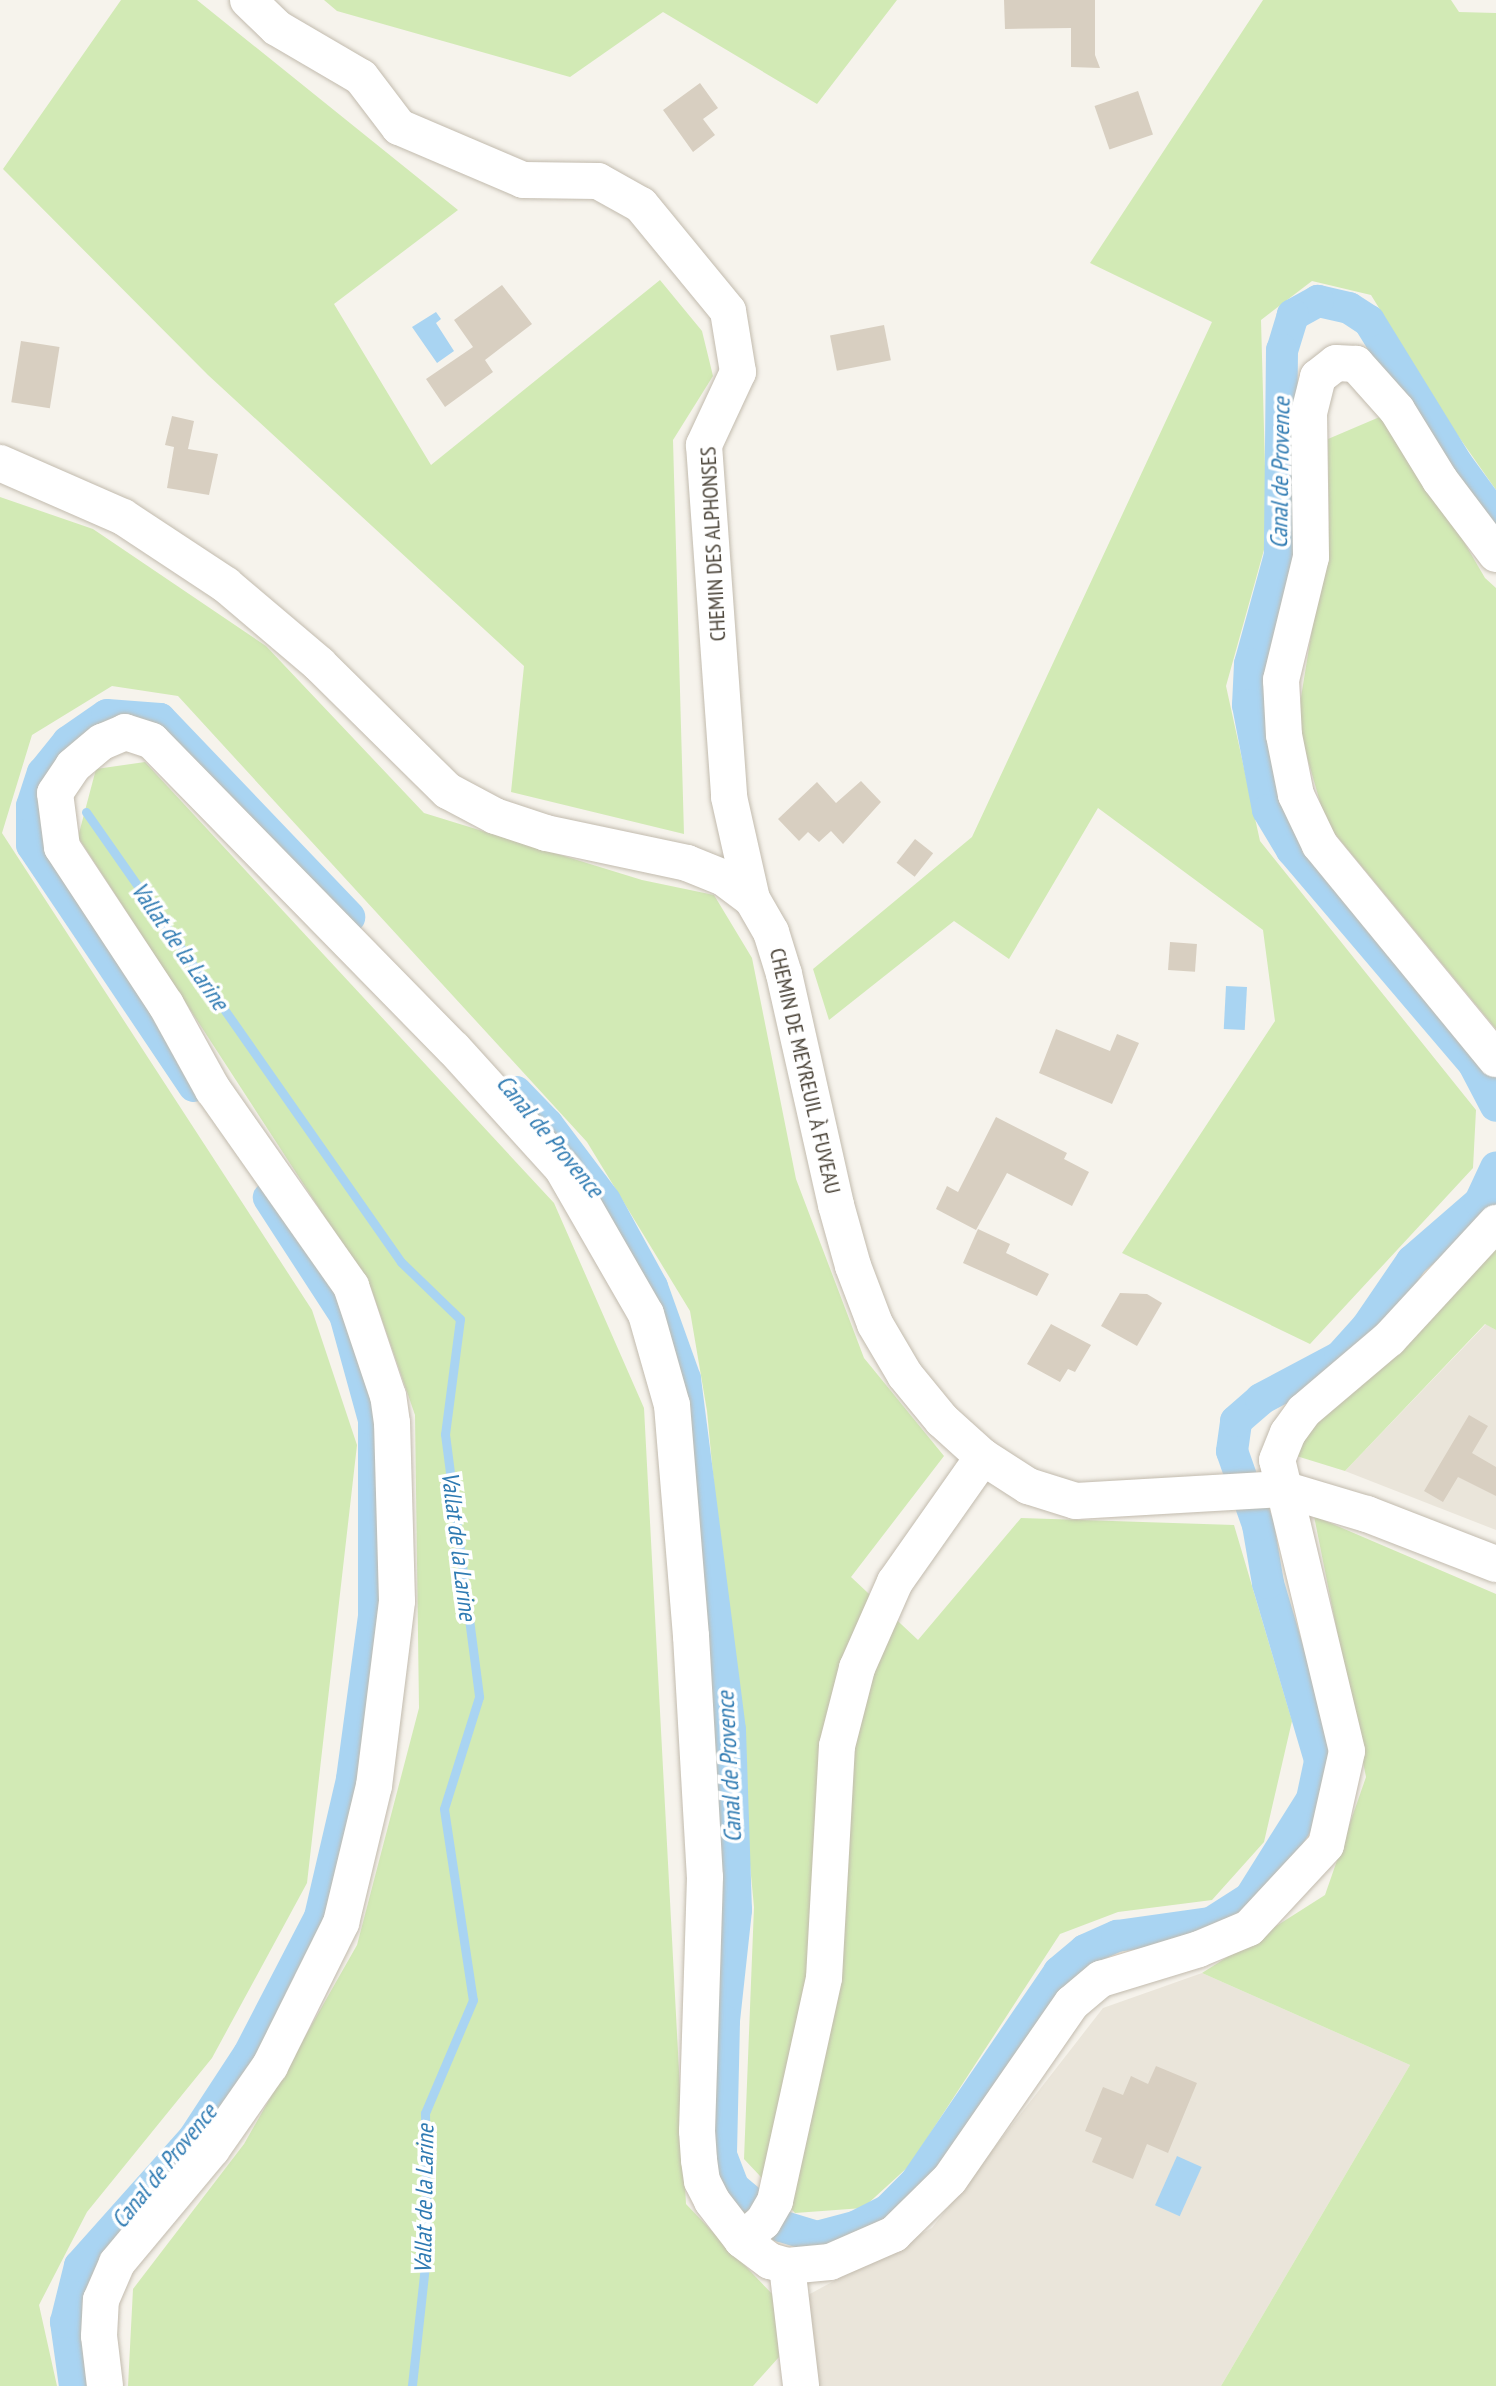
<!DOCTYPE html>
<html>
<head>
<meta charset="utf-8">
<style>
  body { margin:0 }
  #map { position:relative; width:1496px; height:2386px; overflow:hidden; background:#f6f3ec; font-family:"PT Sans Narrow",sans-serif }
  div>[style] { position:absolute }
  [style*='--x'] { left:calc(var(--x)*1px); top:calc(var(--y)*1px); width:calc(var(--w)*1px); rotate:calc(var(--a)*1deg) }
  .residential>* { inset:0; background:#eae5da }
  .green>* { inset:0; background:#d2eab5 }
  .water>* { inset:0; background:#a9d4f2; transform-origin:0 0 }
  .stream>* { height:9px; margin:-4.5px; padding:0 4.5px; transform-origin:4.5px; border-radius:4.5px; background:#a9d4f2 }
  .canal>* { height:32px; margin:-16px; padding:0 16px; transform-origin:16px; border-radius:16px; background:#a9d4f2 }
  .building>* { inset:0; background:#d8cfc1; transform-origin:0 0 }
  .roads { filter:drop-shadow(0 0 2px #c2bbae) drop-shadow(0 0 2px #c2bbae) }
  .minor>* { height:36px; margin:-18px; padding:0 18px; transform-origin:18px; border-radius:18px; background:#fff }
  span { translate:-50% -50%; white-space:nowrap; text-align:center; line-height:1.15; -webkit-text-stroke:7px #fff; paint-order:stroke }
  .street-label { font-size:22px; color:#4b4439 }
  .water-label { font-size:24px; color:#2e7ab2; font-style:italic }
</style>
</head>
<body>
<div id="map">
  <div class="residential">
    <div style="clip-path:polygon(1486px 1324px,1496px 1330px,1496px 1530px,1345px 1471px)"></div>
    <div style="clip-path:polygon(1202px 1973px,1410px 2065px,1221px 2386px,815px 2386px,808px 2295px,932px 2228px,1103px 2008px)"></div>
  </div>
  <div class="green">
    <div style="clip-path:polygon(121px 0,197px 0,458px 210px,334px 304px,431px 465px,660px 280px,702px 331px,713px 376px,673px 440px,684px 834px,511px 792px,524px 666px,208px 375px,3px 169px)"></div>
    <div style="clip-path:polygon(324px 0,897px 0,817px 104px,663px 12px,570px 77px,337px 11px)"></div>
    <div style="clip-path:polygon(1263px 0,1451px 0,1459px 12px,1496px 13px,1496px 490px,1454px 430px,1371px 295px,1312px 281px,1261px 320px,1267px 539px,1226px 686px,1260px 841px,1476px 1110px,1473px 1168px,1310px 1344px,1122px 1253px,1275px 1021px,1263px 930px,1098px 808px,1009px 959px,954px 921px,829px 1020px,813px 969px,972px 837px,1212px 322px,1090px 263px)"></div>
    <div style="clip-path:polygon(1389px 413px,1485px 578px,1496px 588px,1496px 1029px,1326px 823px,1297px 722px,1329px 524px,1328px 439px)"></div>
    <div style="clip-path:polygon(0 497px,93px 529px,266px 646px,424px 813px,642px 880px,714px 895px,752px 958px,796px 1179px,864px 1358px,944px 1456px,851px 1577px,918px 1640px,1021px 1518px,1234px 1525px,1292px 1721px,1264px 1842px,1212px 1900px,1118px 1912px,1060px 1934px,909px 2166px,863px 2208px,795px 2213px,744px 2159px,754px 1907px,707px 1411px,690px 1311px,587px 1142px,178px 696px,112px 686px,32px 735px,2px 833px,312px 1310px,357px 1445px,307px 1883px,212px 2058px,87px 2212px,39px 2305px,57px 2386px,0 2386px)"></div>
    <div style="clip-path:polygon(145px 762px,554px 1203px,644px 1408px,686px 2204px,775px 2297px,779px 2357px,753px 2386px,128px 2386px,133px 2289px,244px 2144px,357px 1945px,419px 1708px,415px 1415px,371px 1288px,78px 837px,96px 769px)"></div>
    <div style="clip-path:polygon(1496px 1249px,1496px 1330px,1485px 1324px,1345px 1471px,1290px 1454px,1315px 1423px)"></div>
    <div style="clip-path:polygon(1314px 1516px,1496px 1594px,1496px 2386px,1221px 2386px,1410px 2065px,1202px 1973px,1325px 1895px,1366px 1777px)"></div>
  </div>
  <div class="water">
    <div style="clip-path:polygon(436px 312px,441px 319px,436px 323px,454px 351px,437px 363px,412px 327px)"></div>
    <div style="left:1226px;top:986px;width:21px;height:43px;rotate:3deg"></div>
    <div style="left:1177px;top:2156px;width:27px;height:54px;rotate:24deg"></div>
  </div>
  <div class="stream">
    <div style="--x:86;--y:812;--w:549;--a:55.01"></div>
    <div style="--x:401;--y:1262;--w:82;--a:44"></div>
    <div style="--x:460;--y:1319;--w:116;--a:97.4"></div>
    <div style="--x:445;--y:1434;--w:265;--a:82.6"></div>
    <div style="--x:479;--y:1697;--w:117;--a:107.4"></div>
    <div style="--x:444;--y:1809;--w:193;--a:81.4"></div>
    <div style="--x:473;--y:2000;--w:123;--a:113"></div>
    <div style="--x:425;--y:2113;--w:134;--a:89.1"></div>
    <div style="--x:427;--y:2247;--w:140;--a:96.2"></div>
  </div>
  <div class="canal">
    <div style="--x:1496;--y:517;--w:66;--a:-126.3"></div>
    <div style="--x:1457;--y:464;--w:168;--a:-121.6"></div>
    <div style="--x:1369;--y:321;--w:24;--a:-147"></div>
    <div style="--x:1349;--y:308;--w:32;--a:-167"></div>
    <div style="--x:1318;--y:301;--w:29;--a:151"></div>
    <div style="--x:1293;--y:315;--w:37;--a:107"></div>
    <div style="--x:1282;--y:350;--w:205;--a:90.6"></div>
    <div style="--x:1280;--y:555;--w:113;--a:105.4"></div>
    <div style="--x:1250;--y:664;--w:41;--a:92.8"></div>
    <div style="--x:1248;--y:705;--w:107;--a:79.2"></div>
    <div style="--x:1268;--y:810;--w:47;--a:59"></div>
    <div style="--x:1292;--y:850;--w:281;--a:49.6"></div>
    <div style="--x:1474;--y:1064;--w:47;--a:62.4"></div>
    <div style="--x:194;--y:1086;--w:290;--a:-123.9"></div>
    <div style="--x:32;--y:845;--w:39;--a:-90"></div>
    <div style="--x:32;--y:806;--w:35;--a:-72"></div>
    <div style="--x:43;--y:773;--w:40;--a:-51"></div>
    <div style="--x:68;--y:742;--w:47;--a:-34.7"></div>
    <div style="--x:107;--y:715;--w:53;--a:4.3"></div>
    <div style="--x:160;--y:719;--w:274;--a:46.3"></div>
    <div style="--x:516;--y:1092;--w:45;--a:45.9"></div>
    <div style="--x:547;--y:1124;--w:96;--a:53"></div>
    <div style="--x:605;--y:1201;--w:98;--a:61.3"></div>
    <div style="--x:652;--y:1287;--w:98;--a:70.3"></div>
    <div style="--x:685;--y:1379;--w:354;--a:82.7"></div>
    <div style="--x:730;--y:1730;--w:180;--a:88.1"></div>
    <div style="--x:736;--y:1910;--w:112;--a:96.2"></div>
    <div style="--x:724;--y:2021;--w:134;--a:91.3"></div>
    <div style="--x:721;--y:2155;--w:34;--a:69"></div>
    <div style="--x:733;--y:2187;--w:25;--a:40"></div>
    <div style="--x:752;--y:2203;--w:37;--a:38"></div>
    <div style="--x:781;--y:2226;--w:38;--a:17"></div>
    <div style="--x:817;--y:2237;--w:39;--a:-15"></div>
    <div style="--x:855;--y:2227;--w:37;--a:-27"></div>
    <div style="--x:888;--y:2210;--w:40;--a:-45"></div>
    <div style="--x:916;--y:2182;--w:254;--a:-55.7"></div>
    <div style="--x:1059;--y:1972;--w:34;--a:-40"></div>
    <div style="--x:1085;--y:1950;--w:35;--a:-24"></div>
    <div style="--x:1117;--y:1936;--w:95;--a:-7.9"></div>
    <div style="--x:1211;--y:1923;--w:46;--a:-32.7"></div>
    <div style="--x:1250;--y:1898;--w:117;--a:-57.9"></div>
    <div style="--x:1312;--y:1799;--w:40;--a:-78"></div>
    <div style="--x:1320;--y:1760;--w:184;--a:-106.4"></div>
    <div style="--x:1268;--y:1583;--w:59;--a:-99.8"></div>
    <div style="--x:1258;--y:1525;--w:78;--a:-109.4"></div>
    <div style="--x:1232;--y:1451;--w:30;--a:-82"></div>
    <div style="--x:1236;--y:1421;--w:33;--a:-41"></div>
    <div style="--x:1261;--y:1399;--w:89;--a:-28"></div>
    <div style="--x:1340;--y:1357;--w:40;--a:-48"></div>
    <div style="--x:1367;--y:1327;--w:80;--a:-55.7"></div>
    <div style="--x:1412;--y:1261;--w:90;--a:-40.9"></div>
    <div style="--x:1480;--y:1202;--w:38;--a:-65"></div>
    <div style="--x:75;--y:2386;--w:65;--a:-98"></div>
    <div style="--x:66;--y:2322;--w:58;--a:-76"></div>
    <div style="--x:80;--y:2266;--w:171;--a:-48.3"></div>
    <div style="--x:194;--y:2138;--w:100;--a:-56.8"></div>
    <div style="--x:249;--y:2054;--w:154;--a:-62.6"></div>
    <div style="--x:320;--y:1917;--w:142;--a:-76.9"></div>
    <div style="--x:352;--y:1779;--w:163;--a:-82.3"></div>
    <div style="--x:374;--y:1617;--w:197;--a:-90"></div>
    <div style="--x:374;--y:1420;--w:109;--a:-105.4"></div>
    <div style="--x:345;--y:1315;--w:140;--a:-123"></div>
  </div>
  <div class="building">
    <div style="clip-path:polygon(1004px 0,1095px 0,1095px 55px,1100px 68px,1071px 67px,1071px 28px,1005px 29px)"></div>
    <div style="clip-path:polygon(700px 83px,718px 108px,703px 119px,715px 135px,693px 152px,663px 110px)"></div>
    <div style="left:1138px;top:91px;width:46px;height:46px;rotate:71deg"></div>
    <div style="clip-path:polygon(502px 285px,532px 324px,485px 360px,493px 372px,445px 407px,426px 379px,473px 347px,454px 320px)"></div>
    <div style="left:884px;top:325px;width:36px;height:55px;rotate:79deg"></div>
    <div style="left:21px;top:341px;width:39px;height:62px;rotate:9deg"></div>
    <div style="clip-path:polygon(172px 416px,194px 421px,188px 449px,218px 454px,209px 495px,167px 488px,174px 447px,165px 445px)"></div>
    <div style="clip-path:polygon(861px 781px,881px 802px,843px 844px,831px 831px,819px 842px,808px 832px,799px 841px,778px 819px,817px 782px,836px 803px)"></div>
    <div style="left:915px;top:839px;width:23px;height:30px;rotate:38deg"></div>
    <div style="left:1170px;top:942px;width:27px;height:28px;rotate:4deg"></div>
    <div style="clip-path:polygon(1056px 1029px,1110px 1051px,1117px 1034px,1139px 1043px,1112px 1104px,1039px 1073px)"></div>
    <div style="clip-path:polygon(996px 1117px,1067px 1153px,1064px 1159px,1089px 1172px,1072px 1206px,1007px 1173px,976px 1230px,936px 1209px,947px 1186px,958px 1192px)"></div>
    <div style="clip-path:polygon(978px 1229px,1010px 1244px,1006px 1253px,1049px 1274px,1037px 1296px,963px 1263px)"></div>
    <div style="clip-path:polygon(1120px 1293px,1147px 1294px,1162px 1303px,1137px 1346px,1101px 1326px)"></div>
    <div style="clip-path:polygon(1051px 1324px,1091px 1345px,1075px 1372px,1068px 1369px,1060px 1382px,1027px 1364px)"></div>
    <div style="clip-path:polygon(1469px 1415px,1488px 1426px,1472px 1453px,1496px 1467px,1496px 1496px,1458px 1477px,1443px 1502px,1424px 1491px)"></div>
    <div style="clip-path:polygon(1156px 2066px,1197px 2083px,1168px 2153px,1147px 2144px,1133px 2179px,1092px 2162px,1102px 2138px,1085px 2131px,1103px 2087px,1123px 2095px,1131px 2076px,1148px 2084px)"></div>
  </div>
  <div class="roads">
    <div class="minor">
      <div style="--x:248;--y:0;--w:40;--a:44"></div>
      <div style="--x:277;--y:28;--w:97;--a:30.3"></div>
      <div style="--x:361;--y:77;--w:63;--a:52.8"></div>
      <div style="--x:399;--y:127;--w:135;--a:23.1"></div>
      <div style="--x:523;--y:180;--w:75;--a:0.8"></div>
      <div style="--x:598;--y:181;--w:49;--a:29.2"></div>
      <div style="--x:641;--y:205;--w:137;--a:50.6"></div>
      <div style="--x:728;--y:311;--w:62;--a:80.7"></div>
      <div style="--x:738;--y:372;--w:81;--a:115"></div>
      <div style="--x:704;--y:445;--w:353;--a:85.9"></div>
      <div style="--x:729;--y:797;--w:105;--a:77.3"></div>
      <div style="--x:0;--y:463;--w:134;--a:23.7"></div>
      <div style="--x:123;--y:517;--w:123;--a:33.4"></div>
      <div style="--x:226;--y:585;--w:122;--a:40.3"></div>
      <div style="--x:319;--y:664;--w:181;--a:44.6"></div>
      <div style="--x:448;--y:791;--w:53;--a:28"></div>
      <div style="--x:495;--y:816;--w:54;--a:18.4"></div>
      <div style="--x:546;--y:833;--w:144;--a:12"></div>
      <div style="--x:687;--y:863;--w:40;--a:22"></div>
      <div style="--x:724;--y:878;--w:35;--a:37"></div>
      <div style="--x:752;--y:899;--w:38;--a:60"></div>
      <div style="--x:771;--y:932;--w:44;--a:72.8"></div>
      <div style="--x:784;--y:974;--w:237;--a:77.3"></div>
      <div style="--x:836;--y:1205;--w:63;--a:74.4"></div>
      <div style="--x:853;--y:1266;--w:62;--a:69.2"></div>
      <div style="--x:875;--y:1324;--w:59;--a:59.5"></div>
      <div style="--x:905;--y:1375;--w:58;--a:50.6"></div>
      <div style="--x:942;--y:1420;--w:55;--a:42.1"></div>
      <div style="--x:983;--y:1457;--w:54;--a:32.8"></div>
      <div style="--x:1028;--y:1486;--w:50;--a:17.4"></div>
      <div style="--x:1076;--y:1501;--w:207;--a:-3.3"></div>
      <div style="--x:1283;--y:1489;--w:88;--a:16.6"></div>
      <div style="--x:1367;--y:1514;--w:138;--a:21.2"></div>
      <div style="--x:1496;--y:554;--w:93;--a:-127.1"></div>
      <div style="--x:1440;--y:480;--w:82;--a:-121.6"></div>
      <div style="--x:1397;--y:410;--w:62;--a:-131.7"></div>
      <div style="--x:1356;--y:364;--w:20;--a:-177"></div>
      <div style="--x:1336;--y:363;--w:23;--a:142"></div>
      <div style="--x:1318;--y:377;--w:36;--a:104"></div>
      <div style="--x:1309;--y:412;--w:145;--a:89.2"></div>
      <div style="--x:1311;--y:557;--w:127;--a:103.7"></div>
      <div style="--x:1281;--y:680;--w:55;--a:86.9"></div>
      <div style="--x:1284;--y:735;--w:61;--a:78.7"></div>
      <div style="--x:1296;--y:795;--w:55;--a:64.4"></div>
      <div style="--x:1320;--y:845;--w:277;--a:50.6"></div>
      <div style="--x:742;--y:2240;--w:28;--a:-41"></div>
      <div style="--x:763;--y:2222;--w:24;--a:-60"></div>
      <div style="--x:775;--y:2201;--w:228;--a:-77.6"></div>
      <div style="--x:824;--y:1978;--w:232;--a:-86.8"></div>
      <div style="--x:837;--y:1746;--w:81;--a:-75.6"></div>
      <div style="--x:857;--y:1668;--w:94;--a:-66.2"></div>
      <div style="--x:895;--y:1582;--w:153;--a:-54.9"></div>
      <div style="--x:787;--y:2266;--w:121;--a:83.3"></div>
      <div style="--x:105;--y:2386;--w:50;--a:-96.8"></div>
      <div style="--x:99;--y:2336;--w:36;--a:-87"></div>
      <div style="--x:101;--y:2300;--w:40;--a:-66.6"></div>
      <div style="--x:117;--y:2263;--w:148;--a:-50.2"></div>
      <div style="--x:212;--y:2149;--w:101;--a:-55.1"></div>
      <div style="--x:270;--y:2066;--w:160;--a:-63.6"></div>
      <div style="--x:341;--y:1923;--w:141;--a:-76.5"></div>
      <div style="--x:374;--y:1786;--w:186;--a:-82.9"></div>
      <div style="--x:397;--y:1601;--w:178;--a:-91.6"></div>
      <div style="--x:392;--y:1423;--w:27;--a:-98"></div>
      <div style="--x:388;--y:1396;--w:116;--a:-108.6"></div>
      <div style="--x:351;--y:1286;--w:240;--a:-125.1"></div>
      <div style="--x:213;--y:1090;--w:97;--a:-118.9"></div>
      <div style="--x:166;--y:1005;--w:189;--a:-123.4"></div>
      <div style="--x:62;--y:847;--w:54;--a:-97.4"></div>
      <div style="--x:55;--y:793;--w:32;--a:-56"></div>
      <div style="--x:73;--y:766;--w:38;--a:-40"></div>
      <div style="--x:102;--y:742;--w:25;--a:-23"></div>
      <div style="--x:125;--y:732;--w:28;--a:18"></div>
      <div style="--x:152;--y:741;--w:431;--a:45.6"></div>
      <div style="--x:454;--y:1049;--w:161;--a:47.8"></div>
      <div style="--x:562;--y:1168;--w:168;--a:60.1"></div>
      <div style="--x:646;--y:1314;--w:95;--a:74.1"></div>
      <div style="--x:672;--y:1405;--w:232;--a:85.3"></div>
      <div style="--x:691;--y:1636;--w:241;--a:86.7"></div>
      <div style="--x:705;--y:1877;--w:254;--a:91.8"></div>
      <div style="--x:697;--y:2131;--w:29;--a:86"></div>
      <div style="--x:699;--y:2160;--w:21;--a:82"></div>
      <div style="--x:702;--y:2181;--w:22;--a:63"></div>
      <div style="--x:712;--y:2201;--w:49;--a:52.4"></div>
      <div style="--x:742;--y:2240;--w:35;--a:37"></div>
      <div style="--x:770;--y:2261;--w:18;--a:16"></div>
      <div style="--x:787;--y:2266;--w:43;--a:-5.3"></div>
      <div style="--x:830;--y:2262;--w:70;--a:-23.6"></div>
      <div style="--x:894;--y:2234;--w:78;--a:-44.5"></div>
      <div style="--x:950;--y:2179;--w:214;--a:-55.3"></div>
      <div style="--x:1072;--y:2003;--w:38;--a:-40"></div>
      <div style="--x:1101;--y:1979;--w:102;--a:-17"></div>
      <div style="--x:1199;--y:1949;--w:54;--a:-22.8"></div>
      <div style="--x:1249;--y:1928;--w:113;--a:-47.1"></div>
      <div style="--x:1326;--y:1845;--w:96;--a:-77.4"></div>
      <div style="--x:1347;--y:1751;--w:299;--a:-103.5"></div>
      <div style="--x:1277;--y:1460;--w:29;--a:-68"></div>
      <div style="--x:1288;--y:1433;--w:27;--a:-54"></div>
      <div style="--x:1304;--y:1411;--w:111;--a:-40.3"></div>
      <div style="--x:1389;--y:1339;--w:158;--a:-47.3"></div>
    </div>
  </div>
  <div class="street-label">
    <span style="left:713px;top:544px;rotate:-93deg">CHEMIN DES ALPHONSES</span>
    <span style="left:805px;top:1071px;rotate:77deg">CHEMIN DE MEYREUIL À FUVEAU</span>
  </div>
  <div class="water-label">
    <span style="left:1280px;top:473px;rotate:-89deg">Canal de Provence</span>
    <span style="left:180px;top:946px;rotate:55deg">Vallat de la Larine</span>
    <span style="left:550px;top:1136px;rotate:50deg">Canal de Provence</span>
    <span style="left:459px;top:1546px;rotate:83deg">Vallat de la Larine</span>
    <span style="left:729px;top:1767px;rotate:-93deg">Canal de Provence</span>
    <span style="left:164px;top:2166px;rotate:-51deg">Canal de Provence</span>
    <span style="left:424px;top:2199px;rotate:-89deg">Vallat de la Larine</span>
  </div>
</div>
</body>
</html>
